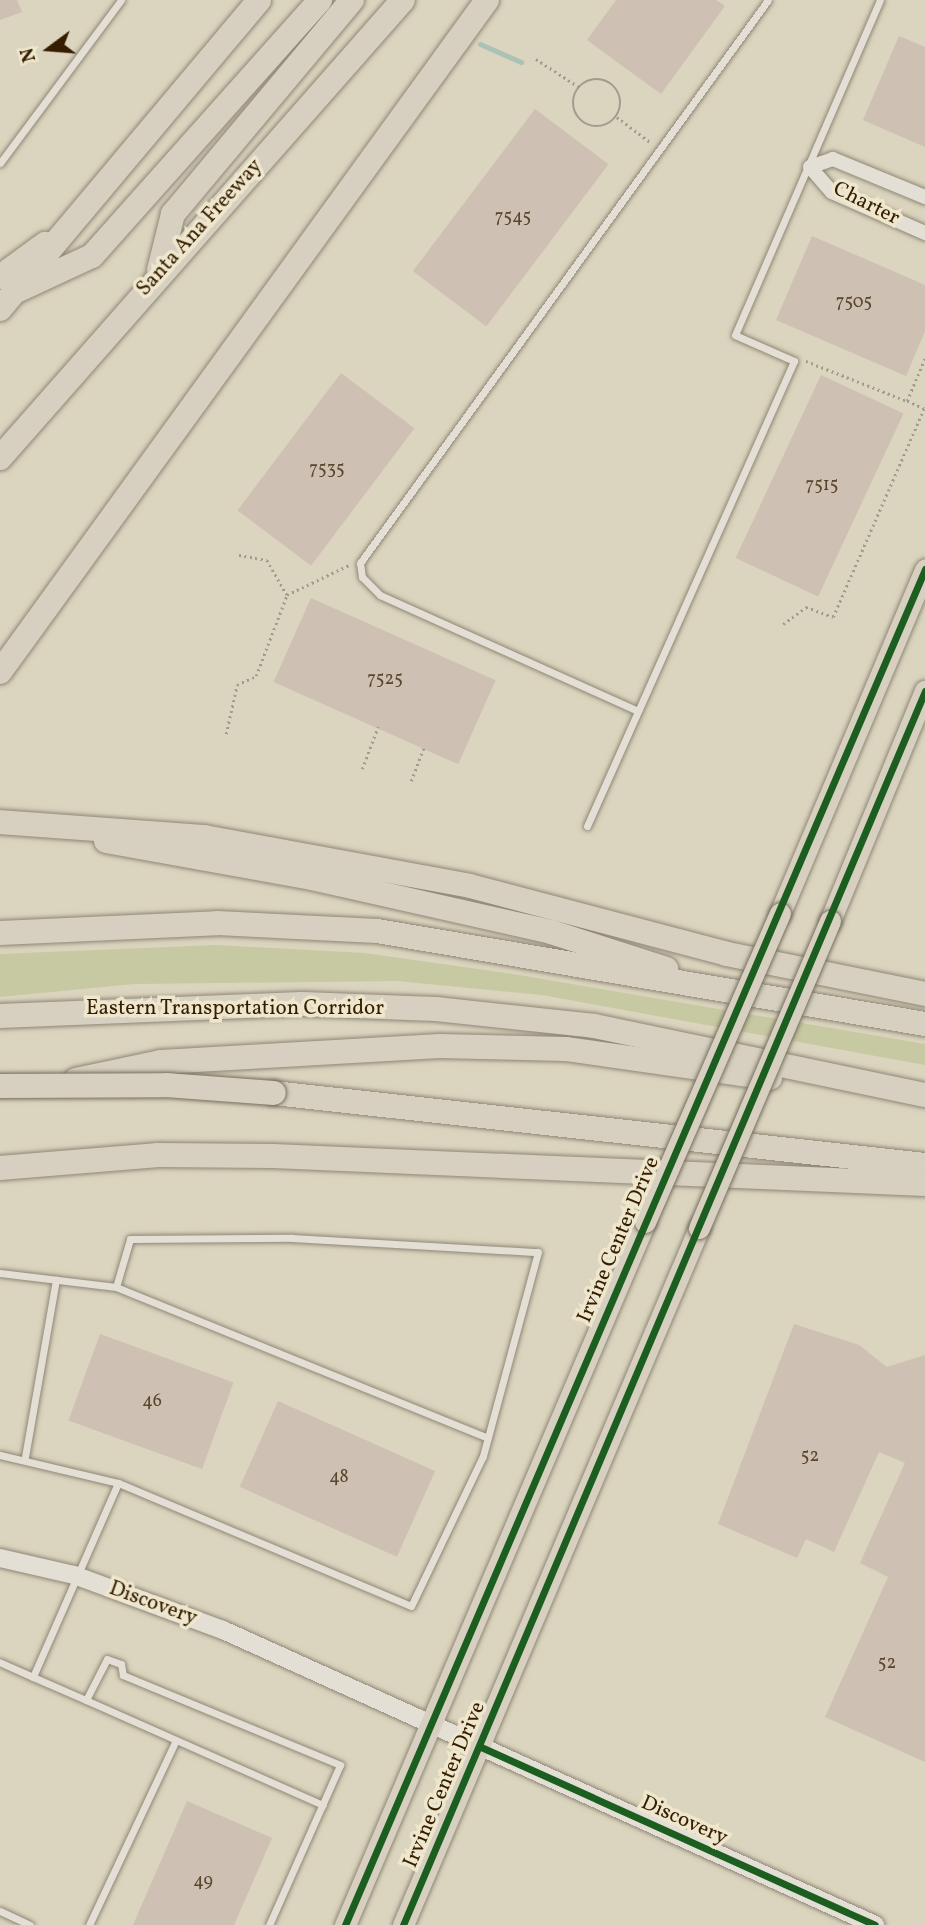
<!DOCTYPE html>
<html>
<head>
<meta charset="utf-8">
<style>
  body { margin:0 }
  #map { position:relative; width:925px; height:1925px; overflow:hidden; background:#dbd4be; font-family:Vollkorn,serif }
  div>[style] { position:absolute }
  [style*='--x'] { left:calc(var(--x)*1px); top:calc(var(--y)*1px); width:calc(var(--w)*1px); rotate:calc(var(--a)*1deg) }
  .green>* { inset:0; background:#c7c9a2 }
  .stream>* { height:5px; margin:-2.5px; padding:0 2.5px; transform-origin:2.5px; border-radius:2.5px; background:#abc2b5 }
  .building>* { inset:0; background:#cec0b2; transform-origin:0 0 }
  .path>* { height:2.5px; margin-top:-1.25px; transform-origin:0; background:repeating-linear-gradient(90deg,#a19c90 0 2px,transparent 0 5.5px) }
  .path>.ring { margin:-1.25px; padding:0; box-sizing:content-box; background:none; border:2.5px solid #a19c90; border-radius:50% }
  .roads { filter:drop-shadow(0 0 2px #8f8777) drop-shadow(0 0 2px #8f8777) }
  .service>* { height:7px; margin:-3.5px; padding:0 3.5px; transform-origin:3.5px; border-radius:3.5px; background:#e3dfd4 }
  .minor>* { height:14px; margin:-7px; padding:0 7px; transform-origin:7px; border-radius:7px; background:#e3dfd4 }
  .tertiary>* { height:18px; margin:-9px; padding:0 9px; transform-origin:9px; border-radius:9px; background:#e3dfd4 }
  .primary>* { height:21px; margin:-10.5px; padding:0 10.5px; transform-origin:10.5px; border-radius:10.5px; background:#d7d0c0 }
  .motorway>* { height:24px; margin:-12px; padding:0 12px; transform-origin:12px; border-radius:12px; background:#d7d0c0 }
  .bridges { filter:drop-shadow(0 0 2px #766e5f) drop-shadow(0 0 2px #766e5f) }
  .primary-bridge>* { height:21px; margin:-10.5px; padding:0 10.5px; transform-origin:10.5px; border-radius:10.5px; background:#d7d0c0 }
  .motorway-bridge>* { height:24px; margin:-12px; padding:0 12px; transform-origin:12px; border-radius:12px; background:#d7d0c0 }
  .cycleway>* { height:7px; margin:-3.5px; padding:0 3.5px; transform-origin:3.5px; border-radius:3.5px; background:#1b5e20 }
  span { translate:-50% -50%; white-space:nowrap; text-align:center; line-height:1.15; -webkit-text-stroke:7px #efe7cd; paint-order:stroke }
  .number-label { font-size:18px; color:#5a462c }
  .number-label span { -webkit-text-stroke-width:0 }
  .street-label { font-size:21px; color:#341d00 }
  .north { position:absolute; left:14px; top:14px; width:70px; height:70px; -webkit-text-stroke:5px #efe7cd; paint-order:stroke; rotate:254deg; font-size:19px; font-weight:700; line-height:28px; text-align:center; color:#341d00 }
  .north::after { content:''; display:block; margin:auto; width:24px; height:32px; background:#341d00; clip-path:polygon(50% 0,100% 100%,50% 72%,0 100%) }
</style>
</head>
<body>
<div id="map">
  <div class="green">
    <div style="clip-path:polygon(215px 945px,364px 953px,513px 974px,925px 1044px,925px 1065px,542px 995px,397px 981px,134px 984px,0 997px,0 954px)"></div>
  </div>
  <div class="stream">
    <div style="--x:480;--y:44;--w:45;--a:23.7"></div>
  </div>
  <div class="building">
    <div style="clip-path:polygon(0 0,17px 0,22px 12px,0 20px)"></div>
    <div style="clip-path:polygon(616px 0,716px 0,725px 6px,661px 94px,587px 40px)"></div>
    <div style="clip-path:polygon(899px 36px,925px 47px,925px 147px,863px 120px)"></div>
    <div style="left:535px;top:109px;width:92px;height:203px;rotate:37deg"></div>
    <div style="clip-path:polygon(812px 236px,925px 285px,925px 331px,906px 376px,776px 320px)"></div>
    <div style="left:341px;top:373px;width:92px;height:172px;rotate:37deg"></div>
    <div style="left:821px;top:375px;width:91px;height:202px;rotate:25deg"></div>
    <div style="left:311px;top:598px;width:202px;height:92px;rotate:24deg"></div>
    <div style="clip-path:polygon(794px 1324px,859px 1345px,887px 1367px,925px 1355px,925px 1762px,825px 1717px,888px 1577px,860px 1563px,905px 1463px,879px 1452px,834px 1552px,806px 1539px,797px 1558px,718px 1524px)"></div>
    <div style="left:100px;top:1334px;width:142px;height:92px;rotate:20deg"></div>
    <div style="left:278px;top:1401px;width:172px;height:94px;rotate:24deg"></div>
    <div style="clip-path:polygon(187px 1801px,272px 1838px,234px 1925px,133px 1925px)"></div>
  </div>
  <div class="path">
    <div style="--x:536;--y:59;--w:51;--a:33.1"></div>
    <div class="ring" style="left:573px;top:79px;width:45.5px;height:45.5px"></div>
    <div style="--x:617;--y:117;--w:41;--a:37.1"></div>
    <div style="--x:806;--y:361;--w:109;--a:21.6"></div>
    <div style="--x:239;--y:555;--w:28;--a:10"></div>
    <div style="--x:267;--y:560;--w:40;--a:60.3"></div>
    <div style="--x:287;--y:595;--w:69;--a:-25.8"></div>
    <div style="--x:783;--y:624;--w:29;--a:-36"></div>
    <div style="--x:806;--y:607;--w:29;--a:20"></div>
    <div style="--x:833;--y:617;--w:227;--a:-66.4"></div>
    <div style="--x:924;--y:409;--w:19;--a:-155"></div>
    <div style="--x:907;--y:401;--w:47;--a:-67.3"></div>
    <div style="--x:226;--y:734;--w:50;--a:-77.3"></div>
    <div style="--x:237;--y:685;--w:21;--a:-25"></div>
    <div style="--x:256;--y:676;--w:87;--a:-69.1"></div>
    <div style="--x:362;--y:769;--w:45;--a:-69.1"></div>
    <div style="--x:411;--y:781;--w:36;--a:-69"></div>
  </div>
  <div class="roads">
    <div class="service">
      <div style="--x:0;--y:163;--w:203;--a:-53.4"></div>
      <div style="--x:638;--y:711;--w:283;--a:-155.8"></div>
      <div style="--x:380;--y:595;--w:25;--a:-135"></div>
      <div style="--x:362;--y:577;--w:14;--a:-98"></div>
      <div style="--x:360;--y:563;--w:695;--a:-54.07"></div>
      <div style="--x:587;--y:826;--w:509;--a:-66"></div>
      <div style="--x:794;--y:361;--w:64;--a:-156.2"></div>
      <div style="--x:735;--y:335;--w:365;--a:-66.6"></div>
      <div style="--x:0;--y:1273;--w:117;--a:6.9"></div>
      <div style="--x:116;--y:1287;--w:50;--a:-73.7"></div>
      <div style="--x:130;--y:1239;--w:162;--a:-0.4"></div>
      <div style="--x:292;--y:1238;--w:246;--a:3.3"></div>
      <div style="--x:538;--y:1252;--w:211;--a:105.1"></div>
      <div style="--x:483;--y:1456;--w:166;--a:115.6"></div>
      <div style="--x:411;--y:1606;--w:318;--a:-157.2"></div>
      <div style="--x:116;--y:1287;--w:401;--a:22.1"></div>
      <div style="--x:0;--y:1455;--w:121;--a:13.3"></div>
      <div style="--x:118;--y:1483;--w:212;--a:113.7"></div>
      <div style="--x:33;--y:1677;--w:36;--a:-156"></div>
      <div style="--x:25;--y:1457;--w:180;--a:-80.1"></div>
      <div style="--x:33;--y:1677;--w:58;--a:23.5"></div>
      <div style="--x:86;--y:1700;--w:46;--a:-62.9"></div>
      <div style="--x:107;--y:1659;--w:15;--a:20"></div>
      <div style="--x:121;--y:1664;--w:11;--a:80"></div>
      <div style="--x:123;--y:1675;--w:235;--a:22.5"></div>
      <div style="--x:340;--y:1765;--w:175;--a:113.9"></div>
      <div style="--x:86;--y:1700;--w:259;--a:23.9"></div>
      <div style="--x:0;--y:1911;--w:33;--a:25"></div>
      <div style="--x:89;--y:1925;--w:202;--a:-64.8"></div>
    </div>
    <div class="minor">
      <div style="--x:925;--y:197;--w:100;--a:-157.6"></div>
      <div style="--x:833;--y:159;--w:24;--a:161"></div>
      <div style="--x:810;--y:167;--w:33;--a:49"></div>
      <div style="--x:832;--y:192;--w:102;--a:23.8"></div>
    </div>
    <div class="tertiary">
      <div style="--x:0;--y:1558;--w:76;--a:12.9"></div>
      <div style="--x:74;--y:1575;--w:159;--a:20.3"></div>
      <div style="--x:223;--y:1630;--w:716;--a:24.34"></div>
    </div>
    <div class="primary">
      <div style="--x:780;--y:913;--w:373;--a:-67.1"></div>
      <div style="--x:830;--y:921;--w:249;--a:-67.6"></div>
      <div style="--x:345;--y:1925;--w:764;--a:-66.89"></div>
      <div style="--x:403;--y:1925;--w:757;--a:-66.99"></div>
    </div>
    <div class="motorway">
      <div style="--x:159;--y:270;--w:58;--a:-76"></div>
      <div style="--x:173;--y:214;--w:279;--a:-50.1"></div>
      <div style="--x:0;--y:277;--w:56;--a:-36.3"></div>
      <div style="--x:14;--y:292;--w:86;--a:-24.8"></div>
      <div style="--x:92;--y:256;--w:343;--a:-48.3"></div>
      <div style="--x:0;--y:309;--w:403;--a:-50"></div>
      <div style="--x:0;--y:458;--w:610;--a:-48.66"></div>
      <div style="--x:0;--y:672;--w:830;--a:-54.07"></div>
      <div style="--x:0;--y:822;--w:205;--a:4.2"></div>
      <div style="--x:204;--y:837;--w:270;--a:10.4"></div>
      <div style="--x:470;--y:886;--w:266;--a:14.8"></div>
      <div style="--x:727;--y:954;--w:202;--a:11.4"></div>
      <div style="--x:106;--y:841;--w:209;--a:10.2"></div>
      <div style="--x:312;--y:878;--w:245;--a:12.7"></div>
      <div style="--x:551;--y:932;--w:121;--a:17.8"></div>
      <div style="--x:0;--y:933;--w:217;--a:-2.6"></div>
      <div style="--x:217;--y:923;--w:160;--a:2.9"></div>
      <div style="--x:377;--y:931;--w:556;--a:9.63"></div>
      <div style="--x:0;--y:1016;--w:302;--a:-2.3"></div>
      <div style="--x:302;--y:1004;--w:134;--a:2.1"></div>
      <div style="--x:436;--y:1009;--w:159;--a:6.1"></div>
      <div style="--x:594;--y:1026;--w:338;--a:11.8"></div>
      <div style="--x:76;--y:1080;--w:87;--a:-12"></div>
      <div style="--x:161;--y:1062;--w:279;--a:-3.3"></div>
      <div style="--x:440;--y:1046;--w:126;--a:1.4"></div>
      <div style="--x:566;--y:1049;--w:206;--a:8.1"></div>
      <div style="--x:274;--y:1093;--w:655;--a:6.31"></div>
      <div style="--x:0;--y:1168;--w:159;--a:-4.7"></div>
      <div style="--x:158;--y:1155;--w:115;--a:0.5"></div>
      <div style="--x:273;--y:1156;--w:653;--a:2.46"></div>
    </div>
  </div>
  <div class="bridges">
    <div class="primary-bridge">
      <div style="--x:645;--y:1222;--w:337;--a:-66.4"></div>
      <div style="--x:699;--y:1228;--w:334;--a:-66.9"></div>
    </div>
    <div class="motorway-bridge">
      <div style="--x:0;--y:1086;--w:166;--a:-0.3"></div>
      <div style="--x:166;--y:1085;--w:108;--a:4.2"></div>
    </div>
  </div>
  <div class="cycleway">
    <div style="--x:481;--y:1747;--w:432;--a:24.3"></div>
    <div style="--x:345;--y:1925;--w:1475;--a:-66.84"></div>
    <div style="--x:403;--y:1925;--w:1340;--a:-67.07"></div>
  </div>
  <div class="number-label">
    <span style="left:513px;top:218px">7545</span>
    <span style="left:854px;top:303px">7505</span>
    <span style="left:327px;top:470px">7535</span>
    <span style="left:822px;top:486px">7515</span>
    <span style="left:385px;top:680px">7525</span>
    <span style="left:152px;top:1402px">46</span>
    <span style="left:810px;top:1457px">52</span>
    <span style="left:339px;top:1478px">48</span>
    <span style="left:887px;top:1664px">52</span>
    <span style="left:203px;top:1882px">49</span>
  </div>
  <div class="street-label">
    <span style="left:866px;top:204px;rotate:27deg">Charter</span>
    <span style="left:200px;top:228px;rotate:-48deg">Santa Ana Freeway</span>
    <span style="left:235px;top:1009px">Eastern Transportation Corridor</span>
    <span style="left:619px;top:1240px;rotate:-67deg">Irvine Center Drive</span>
    <span style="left:153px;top:1604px;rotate:20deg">Discovery</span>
    <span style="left:445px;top:1785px;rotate:-67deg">Irvine Center Drive</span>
    <span style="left:684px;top:1821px;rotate:24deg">Discovery</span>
  </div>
  <div class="north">N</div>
</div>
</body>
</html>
